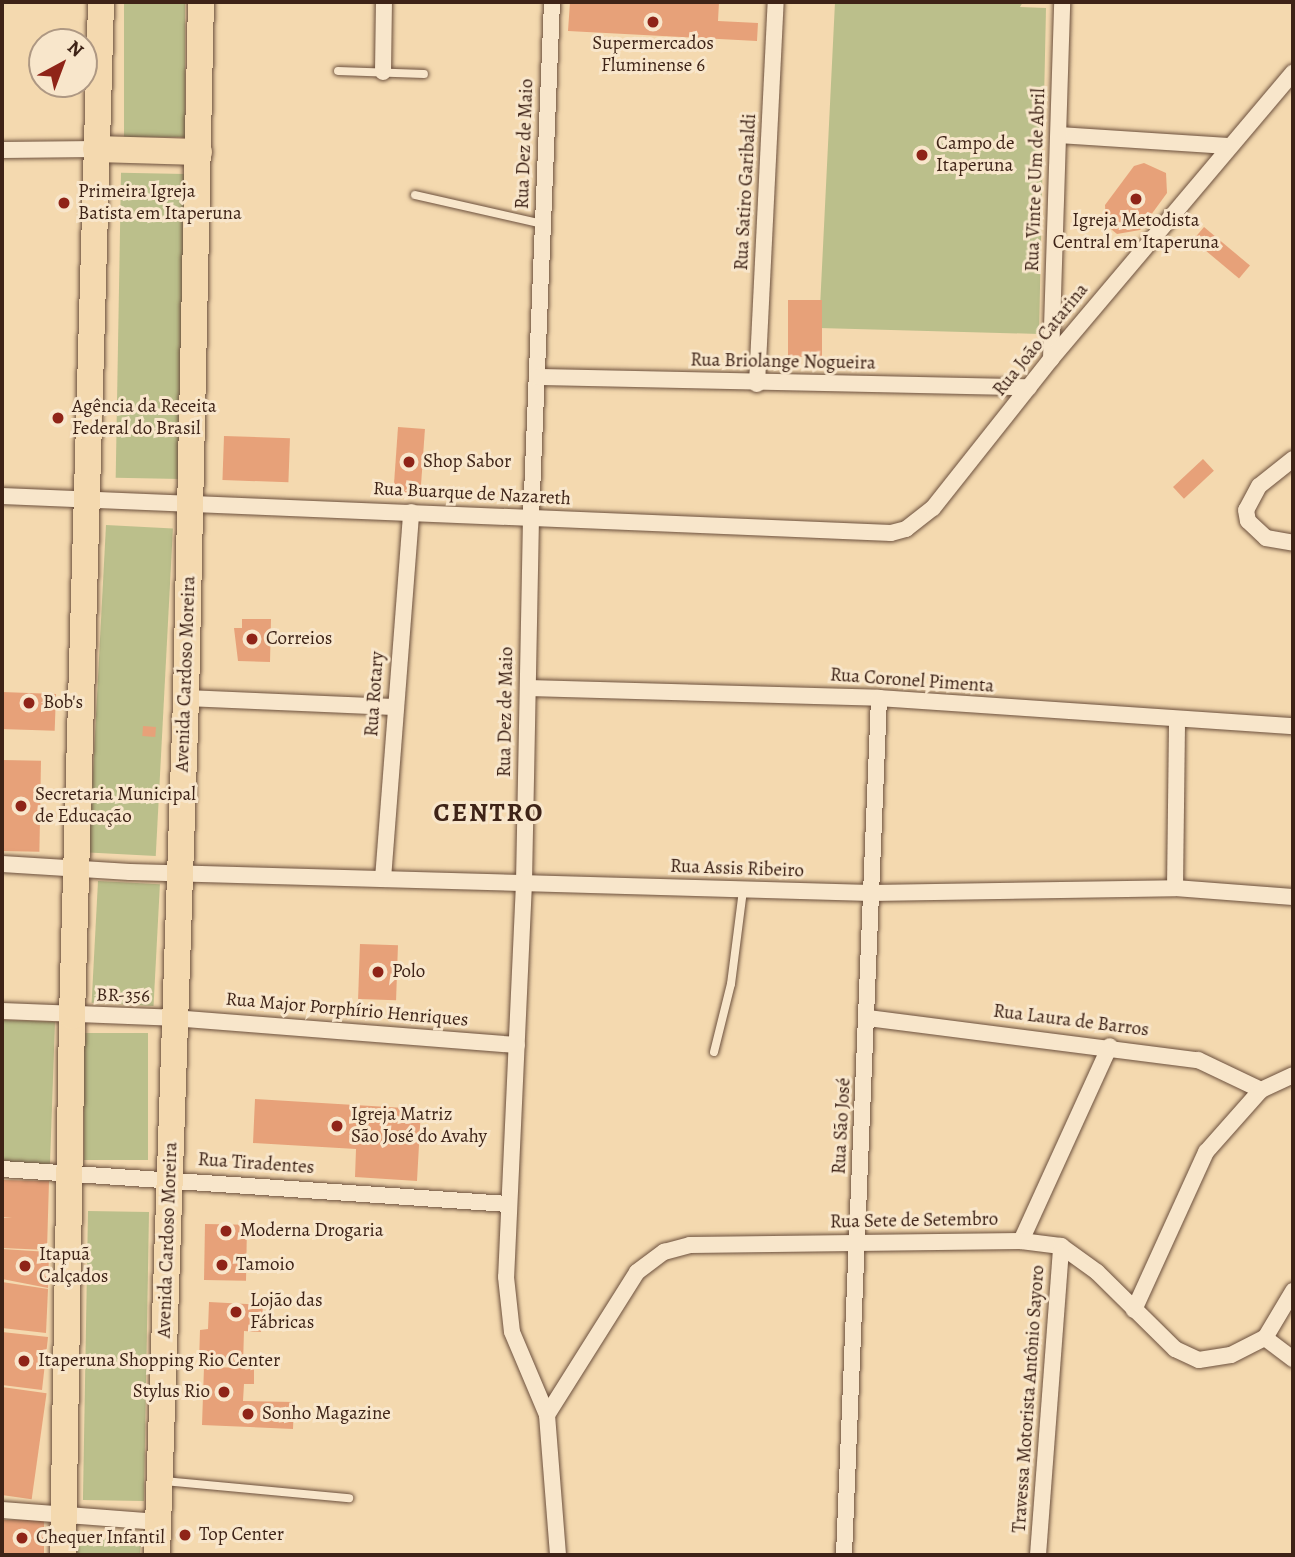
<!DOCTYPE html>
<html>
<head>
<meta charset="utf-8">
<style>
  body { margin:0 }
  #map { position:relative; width:1295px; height:1557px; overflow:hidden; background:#f4d9af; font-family:Alegreya,serif }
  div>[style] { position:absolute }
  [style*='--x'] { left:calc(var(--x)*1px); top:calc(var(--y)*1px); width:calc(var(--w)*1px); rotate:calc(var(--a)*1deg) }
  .green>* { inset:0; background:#bbbf8b; transform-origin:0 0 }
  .building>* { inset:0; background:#e7a179; transform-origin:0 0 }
  .roads { filter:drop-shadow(0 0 2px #6c503d) drop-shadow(0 0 2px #6c503d) }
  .service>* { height:8px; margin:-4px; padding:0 4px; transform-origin:4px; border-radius:4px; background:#f8e6cb }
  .minor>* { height:16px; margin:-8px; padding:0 8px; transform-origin:8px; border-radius:8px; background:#f8e6cb }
  .trunk>* { height:26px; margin:-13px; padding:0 13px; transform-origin:13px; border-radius:13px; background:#f4d9af }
  .dots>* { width:19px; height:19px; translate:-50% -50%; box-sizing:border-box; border:4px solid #f8e6cb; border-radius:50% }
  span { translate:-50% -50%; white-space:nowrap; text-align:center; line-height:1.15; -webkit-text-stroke:6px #f8e6cb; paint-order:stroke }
  .poi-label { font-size:19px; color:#3e2317 }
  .left { translate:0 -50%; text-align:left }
  .right { translate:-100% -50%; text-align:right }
  .street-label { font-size:19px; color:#3e2317 }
  .district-label { font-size:26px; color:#3e2317; font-weight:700; letter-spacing:2px }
  .frame { position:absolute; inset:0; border:4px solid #3e2317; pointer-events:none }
  .north { position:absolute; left:28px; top:28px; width:70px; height:70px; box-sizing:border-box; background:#f8e6cb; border:2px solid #ae9883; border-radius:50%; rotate:41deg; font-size:19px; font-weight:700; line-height:28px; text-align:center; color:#3e2317 }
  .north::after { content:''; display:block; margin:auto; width:24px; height:32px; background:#8f2418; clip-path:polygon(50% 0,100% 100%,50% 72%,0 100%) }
</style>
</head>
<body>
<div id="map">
  <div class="green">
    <div style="left:124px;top:2px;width:61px;height:135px"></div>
    <div style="clip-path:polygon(835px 2px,1023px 2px,1020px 7px,1046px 8px,1039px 334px,819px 328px)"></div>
    <div style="left:186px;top:174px;width:305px;height:65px;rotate:91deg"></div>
    <div style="left:106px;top:525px;width:67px;height:328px;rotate:3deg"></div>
    <div style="left:98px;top:881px;width:62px;height:122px;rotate:3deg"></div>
    <div style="left:2px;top:1020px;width:53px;height:143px;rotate:2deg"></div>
    <div style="left:84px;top:1033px;width:64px;height:127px"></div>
    <div style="left:88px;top:1211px;width:61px;height:289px;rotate:1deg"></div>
    <div style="clip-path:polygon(78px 1536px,141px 1542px,140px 1555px,77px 1555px)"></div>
  </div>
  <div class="building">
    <div style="clip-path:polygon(570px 2px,719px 2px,718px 21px,758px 23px,757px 41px,568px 31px)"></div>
    <div style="clip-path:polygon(1144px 163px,1166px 173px,1167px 193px,1140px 230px,1117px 234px,1106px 225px,1105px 205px,1134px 166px)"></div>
    <div style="left:1204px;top:227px;width:60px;height:17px;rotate:40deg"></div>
    <div style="left:788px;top:300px;width:34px;height:57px"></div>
    <div style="left:398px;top:427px;width:27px;height:67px;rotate:4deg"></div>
    <div style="left:224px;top:436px;width:66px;height:44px;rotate:2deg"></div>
    <div style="left:1203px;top:459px;width:16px;height:41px;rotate:47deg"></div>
    <div style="clip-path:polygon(242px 619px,271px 619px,270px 662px,238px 661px,234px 628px,242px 628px)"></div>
    <div style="left:2px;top:692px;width:54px;height:37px;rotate:2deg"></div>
    <div style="left:143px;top:726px;width:13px;height:10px;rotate:4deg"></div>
    <div style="left:2px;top:760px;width:39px;height:91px;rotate:1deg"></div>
    <div style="left:360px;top:944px;width:38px;height:55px;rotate:2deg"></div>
    <div style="clip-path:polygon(255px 1099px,421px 1109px,417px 1181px,355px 1177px,356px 1149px,253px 1143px)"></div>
    <div style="clip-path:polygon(2px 1180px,49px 1181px,47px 1250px,2px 1248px,2px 1218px,12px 1217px,2px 1217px)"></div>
    <div style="left:205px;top:1224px;width:42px;height:56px;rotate:1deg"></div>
    <div style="clip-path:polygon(2px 1249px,49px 1252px,48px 1288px,2px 1279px)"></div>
    <div style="clip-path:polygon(2px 1282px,48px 1289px,46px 1333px,2px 1328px)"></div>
    <div style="clip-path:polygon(209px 1302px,263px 1305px,261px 1332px,244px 1331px,243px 1365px,199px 1363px,200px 1330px,208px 1329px)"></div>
    <div style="clip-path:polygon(2px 1332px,48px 1337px,42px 1390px,2px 1385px)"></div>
    <div style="clip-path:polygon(204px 1367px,254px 1368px,254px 1384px,244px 1384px,243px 1401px,294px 1402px,293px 1429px,202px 1425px)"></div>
    <div style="left:2px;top:1387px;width:45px;height:107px;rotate:8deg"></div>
    <div style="left:2px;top:1520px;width:42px;height:35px"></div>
  </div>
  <div class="roads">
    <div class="service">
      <div style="--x:338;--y:71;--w:86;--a:2"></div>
      <div style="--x:415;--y:195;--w:131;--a:12.8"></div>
      <div style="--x:714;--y:1052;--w:70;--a:-76"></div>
      <div style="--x:731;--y:984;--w:95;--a:-82.7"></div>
      <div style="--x:164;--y:1481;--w:186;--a:5.3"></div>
    </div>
    <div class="minor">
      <div style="--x:552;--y:2;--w:516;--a:92.33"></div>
      <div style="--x:531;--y:518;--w:365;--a:91.1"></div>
      <div style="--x:524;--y:883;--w:394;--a:92.6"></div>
      <div style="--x:506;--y:1277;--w:55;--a:83.8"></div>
      <div style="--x:512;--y:1332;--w:90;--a:67.1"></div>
      <div style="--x:547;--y:1415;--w:140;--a:85.5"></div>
      <div style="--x:383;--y:72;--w:70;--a:-89.2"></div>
      <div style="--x:1059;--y:135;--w:169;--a:3.7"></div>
      <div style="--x:2;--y:150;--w:94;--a:-0.6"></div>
      <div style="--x:1051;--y:359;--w:357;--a:-88.2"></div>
      <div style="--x:537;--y:377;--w:492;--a:1.2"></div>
      <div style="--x:757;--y:384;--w:382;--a:-87.2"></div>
      <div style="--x:1293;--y:459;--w:43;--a:141.5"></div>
      <div style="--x:1259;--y:486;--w:27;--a:118"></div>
      <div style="--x:1246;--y:510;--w:11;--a:80"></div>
      <div style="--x:1248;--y:521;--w:25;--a:43"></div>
      <div style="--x:1266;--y:538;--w:27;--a:10"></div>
      <div style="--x:2;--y:496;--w:890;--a:2.38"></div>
      <div style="--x:891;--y:533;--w:16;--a:-15"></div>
      <div style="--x:906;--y:529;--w:34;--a:-38"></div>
      <div style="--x:933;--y:508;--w:190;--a:-51.6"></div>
      <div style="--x:1051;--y:359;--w:375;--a:-49.8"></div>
      <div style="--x:528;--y:688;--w:351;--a:1.6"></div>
      <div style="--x:879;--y:698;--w:415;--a:3.9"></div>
      <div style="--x:186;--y:698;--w:208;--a:2.5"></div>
      <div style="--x:2;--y:864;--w:128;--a:3.6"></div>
      <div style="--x:130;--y:872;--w:741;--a:1.62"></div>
      <div style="--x:871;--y:893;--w:304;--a:-0.9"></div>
      <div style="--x:1175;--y:888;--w:118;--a:4.4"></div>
      <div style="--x:383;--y:879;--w:368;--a:-85.6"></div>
      <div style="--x:1175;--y:888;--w:167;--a:-89.3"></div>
      <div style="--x:2;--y:1011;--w:171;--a:2.3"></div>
      <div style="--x:173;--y:1018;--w:345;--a:4.5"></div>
      <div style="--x:868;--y:1018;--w:333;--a:7.3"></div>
      <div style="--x:1198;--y:1060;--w:70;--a:25.5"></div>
      <div style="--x:2;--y:1169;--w:506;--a:3.96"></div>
      <div style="--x:1021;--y:1241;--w:214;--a:-65.5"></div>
      <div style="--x:1134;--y:1310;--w:174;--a:-65.5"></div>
      <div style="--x:1206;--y:1152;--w:83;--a:-48.4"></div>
      <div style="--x:1261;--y:1090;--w:35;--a:-25"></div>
      <div style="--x:1265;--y:1338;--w:35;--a:37"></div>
      <div style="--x:547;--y:1415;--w:169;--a:-57.8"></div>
      <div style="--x:637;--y:1272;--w:34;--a:-37"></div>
      <div style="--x:664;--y:1252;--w:27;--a:-15"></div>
      <div style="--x:690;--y:1245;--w:331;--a:-0.7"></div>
      <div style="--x:1021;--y:1241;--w:40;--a:7.1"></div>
      <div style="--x:1061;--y:1246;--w:44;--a:35.8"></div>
      <div style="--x:1097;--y:1272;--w:110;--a:44.6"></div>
      <div style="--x:1175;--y:1349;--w:26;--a:25"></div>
      <div style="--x:1199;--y:1360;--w:32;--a:-9"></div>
      <div style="--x:1231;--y:1355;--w:38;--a:-27"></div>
      <div style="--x:1265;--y:1338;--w:55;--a:-59.2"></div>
      <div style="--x:2;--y:1510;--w:157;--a:4.4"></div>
      <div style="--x:844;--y:1555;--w:858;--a:-87.66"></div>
      <div style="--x:1038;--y:1555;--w:310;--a:-85.7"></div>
    </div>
    <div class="trunk">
      <div style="--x:96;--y:149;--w:103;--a:1.7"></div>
      <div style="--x:63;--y:1555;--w:539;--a:-89.04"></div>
      <div style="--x:72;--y:1016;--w:1014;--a:-88.36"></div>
      <div style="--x:157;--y:1555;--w:857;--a:-88.06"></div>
      <div style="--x:186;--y:698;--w:696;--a:-88.77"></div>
    </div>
  </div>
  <div class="dots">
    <div style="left:653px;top:22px;background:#8f2418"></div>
    <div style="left:922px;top:155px;background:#8f2418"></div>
    <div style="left:1136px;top:199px;background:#8f2418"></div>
    <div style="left:64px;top:203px;background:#8f2418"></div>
    <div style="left:58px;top:418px;background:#8f2418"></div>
    <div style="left:409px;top:462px;background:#8f2418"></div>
    <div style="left:252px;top:639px;background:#8f2418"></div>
    <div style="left:29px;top:703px;background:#8f2418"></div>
    <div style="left:21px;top:806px;background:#8f2418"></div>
    <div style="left:378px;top:972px;background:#8f2418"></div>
    <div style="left:337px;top:1126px;background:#8f2418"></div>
    <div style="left:226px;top:1231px;background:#8f2418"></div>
    <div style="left:222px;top:1265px;background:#8f2418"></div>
    <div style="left:25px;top:1266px;background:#8f2418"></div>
    <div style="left:236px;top:1312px;background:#8f2418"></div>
    <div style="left:24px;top:1361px;background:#8f2418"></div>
    <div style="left:224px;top:1392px;background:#8f2418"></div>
    <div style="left:248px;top:1414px;background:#8f2418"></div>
    <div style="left:185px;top:1535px;background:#8f2418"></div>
    <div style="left:22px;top:1538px;background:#8f2418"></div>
  </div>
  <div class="poi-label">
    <span style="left:653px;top:55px">Supermercados<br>Fluminense 6</span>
    <span class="left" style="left:936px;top:155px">Campo de<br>Itaperuna</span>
    <span class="left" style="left:78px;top:203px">Primeira Igreja<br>Batista em Itaperuna</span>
    <span style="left:1136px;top:232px">Igreja Metodista<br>Central em Itaperuna</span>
    <span class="left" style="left:72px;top:418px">Agência da Receita<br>Federal do Brasil</span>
    <span class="left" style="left:423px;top:462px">Shop Sabor</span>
    <span class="left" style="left:266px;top:639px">Correios</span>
    <span class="left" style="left:43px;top:703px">Bob's</span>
    <span class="left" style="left:35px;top:806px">Secretaria Municipal<br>de Educação</span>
    <span class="left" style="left:392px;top:972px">Polo</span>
    <span class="left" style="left:351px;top:1126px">Igreja Matriz<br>São José do Avahy</span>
    <span class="left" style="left:240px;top:1231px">Moderna Drogaria</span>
    <span class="left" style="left:39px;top:1266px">Itapuã<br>Calçados</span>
    <span class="left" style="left:236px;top:1265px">Tamoio</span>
    <span class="left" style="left:250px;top:1312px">Lojão das<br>Fábricas</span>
    <span class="left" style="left:38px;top:1361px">Itaperuna Shopping Rio Center</span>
    <span class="right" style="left:210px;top:1392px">Stylus Rio</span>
    <span class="left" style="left:262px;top:1414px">Sonho Magazine</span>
    <span class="left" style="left:199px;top:1535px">Top Center</span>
    <span class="left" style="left:36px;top:1538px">Chequer Infantil</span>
  </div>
  <div class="street-label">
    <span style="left:525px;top:144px;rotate:-88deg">Rua Dez de Maio</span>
    <span style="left:1036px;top:180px;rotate:-88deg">Rua Vinte e Um de Abril</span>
    <span style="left:746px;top:192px;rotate:-87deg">Rua Satiro Garibaldi</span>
    <span style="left:1041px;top:340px;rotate:-51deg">Rua João Catarina</span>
    <span style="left:783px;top:362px;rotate:1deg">Rua Briolange Nogueira</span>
    <span style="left:472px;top:494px;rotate:3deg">Rua Buarque de Nazareth</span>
    <span style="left:186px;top:674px;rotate:-88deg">Avenida Cardoso Moreira</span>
    <span style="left:912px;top:681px;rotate:4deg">Rua Coronel Pimenta</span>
    <span style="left:375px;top:694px;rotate:-86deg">Rua Rotary</span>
    <span style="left:506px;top:712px;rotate:-89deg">Rua Dez de Maio</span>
    <span style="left:737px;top:869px;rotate:2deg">Rua Assis Ribeiro</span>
    <span style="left:123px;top:996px;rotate:1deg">BR-356</span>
    <span style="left:347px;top:1010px;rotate:5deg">Rua Major Porphírio Henriques</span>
    <span style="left:1071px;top:1021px;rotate:7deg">Rua Laura de Barros</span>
    <span style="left:842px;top:1126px;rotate:-87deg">Rua São José</span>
    <span style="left:256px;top:1164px;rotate:4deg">Rua Tiradentes</span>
    <span style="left:914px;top:1221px;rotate:-1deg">Rua Sete de Setembro</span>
    <span style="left:168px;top:1240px;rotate:-88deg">Avenida Cardoso Moreira</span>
    <span style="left:1029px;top:1399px;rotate:-86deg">Travessa Motorista Antônio Sayoro</span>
  </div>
  <div class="district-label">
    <span style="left:489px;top:813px">CENTRO</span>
  </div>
  <div class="frame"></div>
  <div class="north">N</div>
</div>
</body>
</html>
